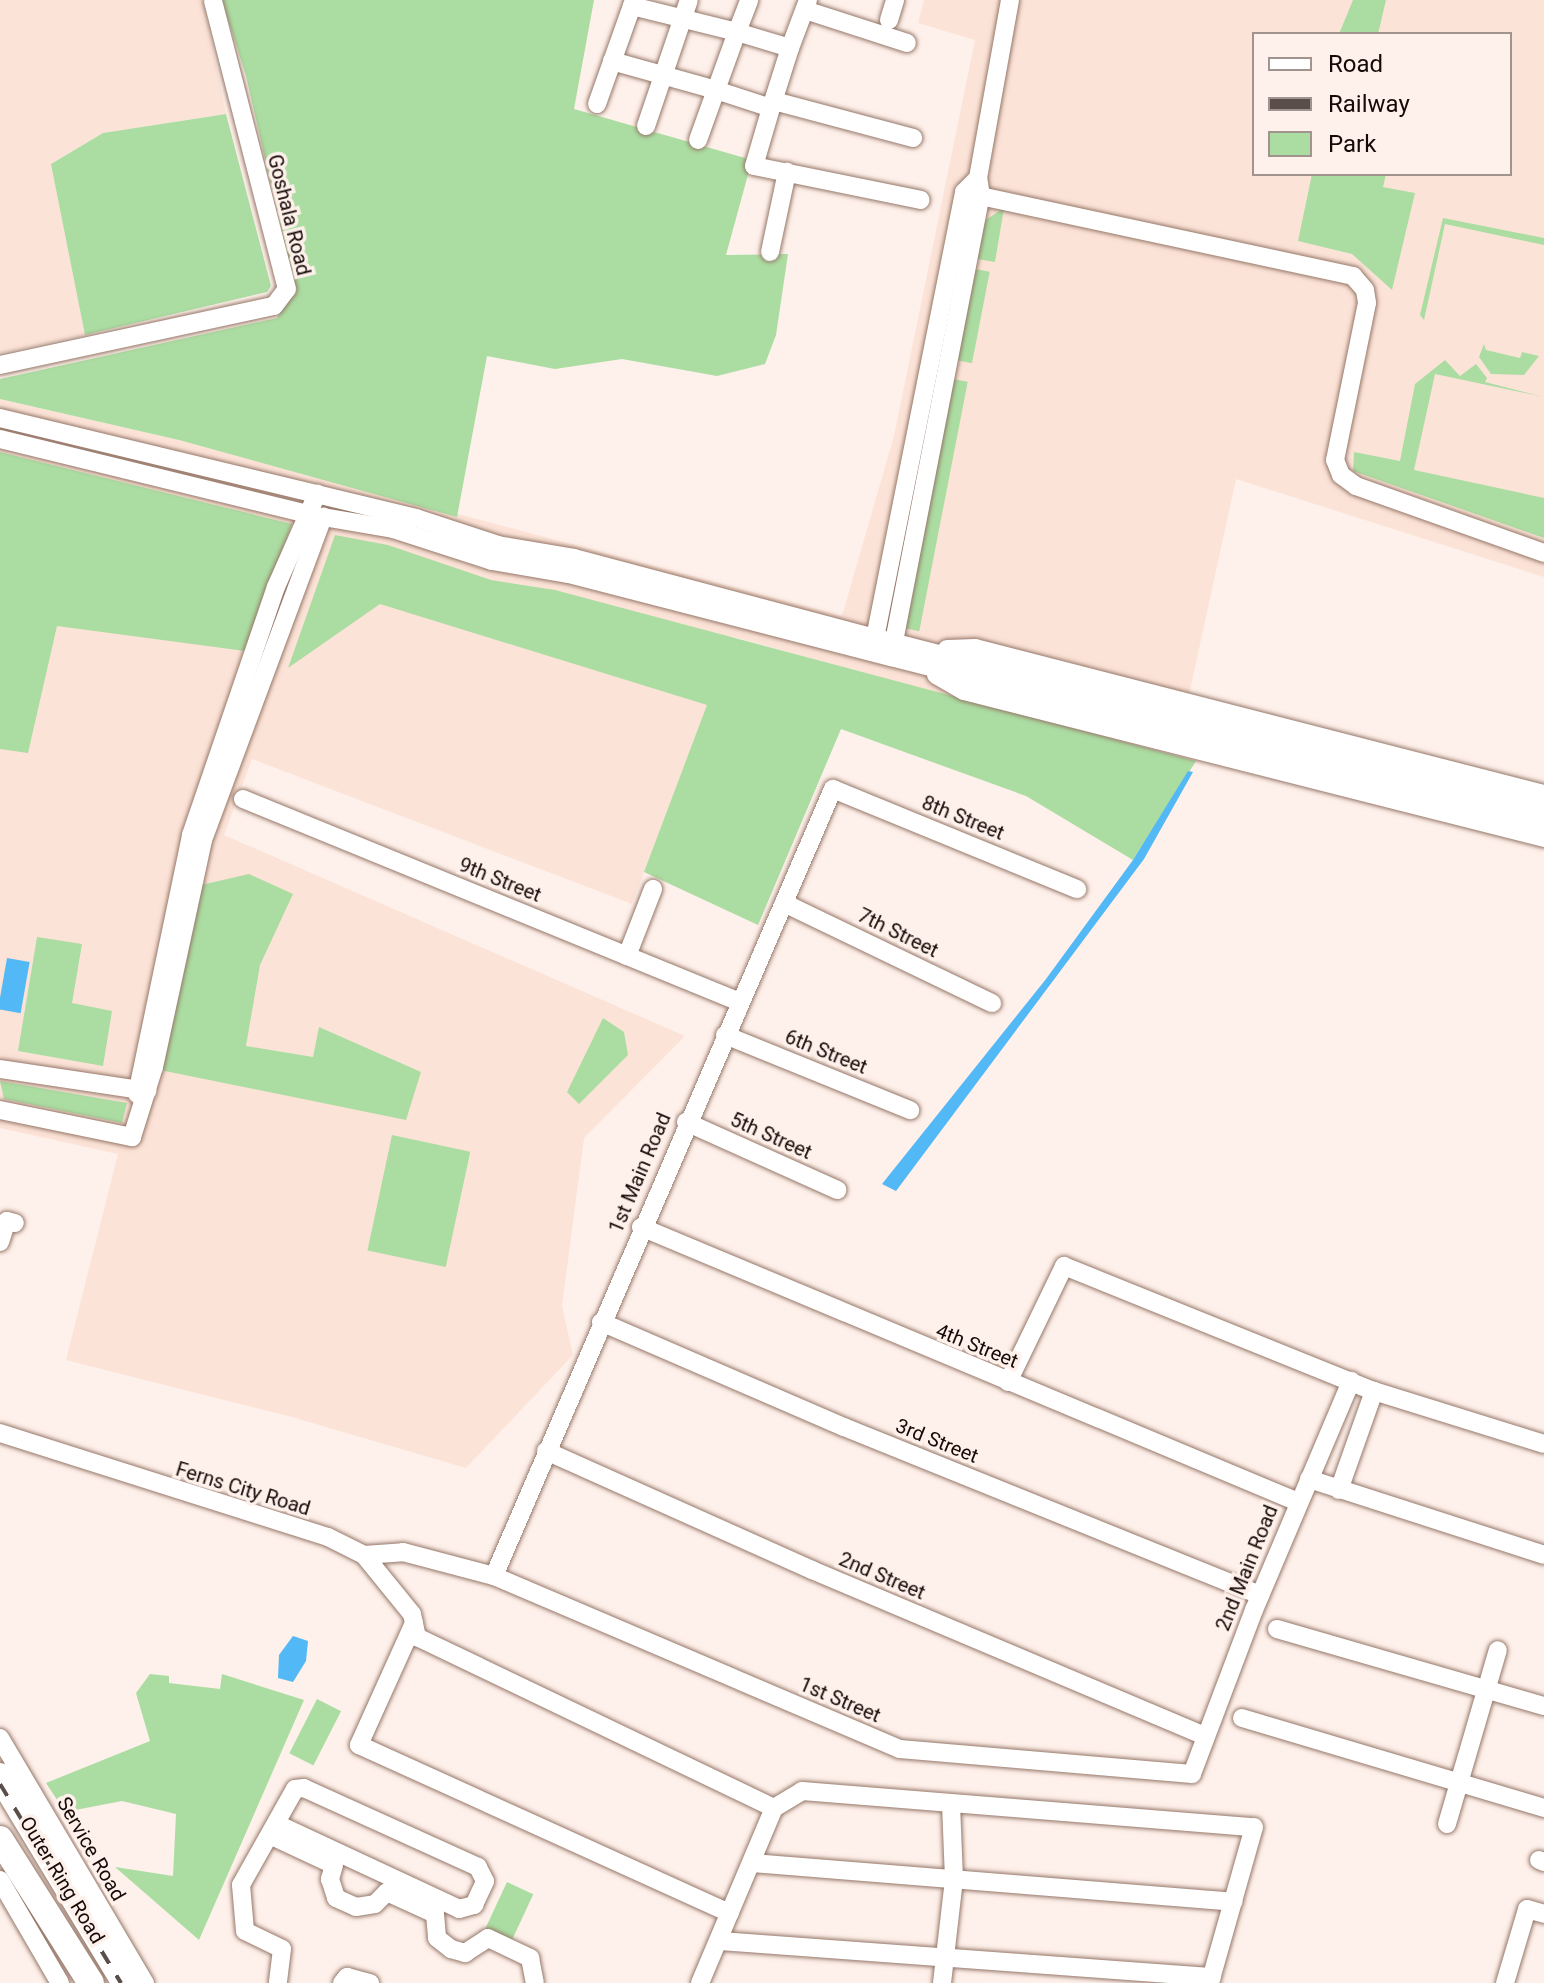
<!DOCTYPE html>
<html>
<head>
<meta charset="utf-8">
<style>
  body { margin:0 }
  #map { position:relative; width:1544px; height:1983px; overflow:hidden; background:#fef0ea; font-family:Roboto,sans-serif }
  div>[style] { position:absolute }
  [style*='--x'] { left:calc(var(--x)*1px); top:calc(var(--y)*1px); width:calc(var(--w)*1px); rotate:calc(var(--a)*1deg) }
  .built>* { inset:0; background:#fce3d7 }
  .green>* { inset:0; background:#abdda2; transform-origin:0 0 }
  .water>* { inset:0; background:#53b8f6; transform-origin:0 0 }
  .roads { filter:drop-shadow(0 0 2px #957768) drop-shadow(0 0 2px #957768) }
  .minor>* { height:18px; margin:-9px; padding:0 9px; transform-origin:9px; border-radius:9px; background:#fff }
  .highway>* { height:26px; margin:-13px; padding:0 13px; transform-origin:13px; border-radius:13px; background:#fff }
  .rail>* { height:4px; margin-top:-2px; transform-origin:0; background:repeating-linear-gradient(90deg,#594e49 0 14px,transparent 0 28px) }
  span { translate:-50% -50%; white-space:nowrap; text-align:center; line-height:1.15; -webkit-text-stroke:7px #fef0ea; paint-order:stroke }
  .street-label { font-size:20px; color:#150a06 }
  .legend { position:absolute; left:1252px; top:32px; width:260px; height:144px; box-sizing:border-box; background:#fef0ea; border:2px solid #a1948f; margin:0; padding:10px 14px; list-style:none; font-size:24px; color:#150a06 }
  .legend li { display:flex; align-items:center; gap:16px; height:40px }
  .legend b { width:40px; border:2px solid #a1948f }
</style>
</head>
<body>
<div id="map">
  <div class="built">
    <div style="clip-path:polygon(0 0,203px 0,226px 114px,103px 133px,52px 163px,85px 335px,0 353px)"></div>
    <div style="clip-path:polygon(evenodd,924px 0,1544px 0,1544px 577px,1236px 479px,1189px 695px,979px 641px,966px 701px,734px 637px,632px 904px,252px 759px,224px 835px,685px 1036px,584px 1138px,562px 1306px,573px 1355px,466px 1468px,292px 1417px,66px 1360px,118px 1154px,0 1128px,0 399px,179px 440px,842px 616px,894px 436px,975px 40px,918px 23px,924px 0,1254px 34px,1510px 34px,1510px 174px,1254px 174px,1254px 34px)"></div>
  </div>
  <div class="green">
    <div style="clip-path:polygon(222px 0,594px 0,574px 109px,752px 160px,726px 255px,788px 254px,776px 335px,765px 364px,717px 376px,622px 359px,555px 369px,487px 356px,457px 517px,179px 440px,0 399px,0 379px,277px 318px,294px 285px,246px 76px)"></div>
    <div style="clip-path:polygon(1353px 0,1386px 0,1378px 34px,1339px 34px)"></div>
    <div style="clip-path:polygon(226px 114px,271px 286px,267px 292px,85px 335px,51px 164px,103px 133px)"></div>
    <div style="clip-path:polygon(1312px 174px,1386px 174px,1383px 187px,1415px 193px,1392px 290px,1352px 254px,1298px 241px)"></div>
    <div style="clip-path:polygon(1004px 208px,995px 262px,977px 259px,984px 221px)"></div>
    <div style="clip-path:polygon(1443px 218px,1544px 238px,1544px 245px,1445px 224px,1424px 320px,1420px 315px)"></div>
    <div style="left:975px;top:269px;width:15px;height:93px;rotate:11deg"></div>
    <div style="clip-path:polygon(1484px 344px,1486px 350px,1520px 358px,1522px 352px,1539px 356px,1524px 375px,1491px 374px,1479px 357px)"></div>
    <div style="clip-path:polygon(1445px 360px,1460px 376px,1476px 364px,1487px 378px,1485px 382px,1544px 397px,1435px 374px,1414px 470px,1544px 498px,1544px 538px,1353px 471px,1354px 452px,1400px 461px,1415px 384px)"></div>
    <div style="left:953px;top:379px;width:15px;height:254px;rotate:11deg"></div>
    <div style="clip-path:polygon(0 452px,292px 524px,245px 651px,57px 626px,28px 753px,0 749px)"></div>
    <div style="clip-path:polygon(335px 535px,388px 545px,491px 580px,555px 590px,1196px 761px,1133px 860px,1026px 796px,841px 729px,758px 925px,644px 872px,707px 705px,380px 604px,288px 668px)"></div>
    <div style="clip-path:polygon(249px 874px,293px 894px,260px 965px,246px 1046px,313px 1057px,319px 1027px,421px 1072px,406px 1120px,160px 1070px,201px 885px)"></div>
    <div style="clip-path:polygon(37px 937px,82px 944px,72px 1003px,112px 1011px,103px 1066px,18px 1051px)"></div>
    <div style="clip-path:polygon(603px 1018px,624px 1032px,628px 1055px,579px 1104px,567px 1092px)"></div>
    <div style="clip-path:polygon(0 1081px,127px 1103px,122px 1123px,4px 1099px)"></div>
    <div style="left:392px;top:1135px;width:80px;height:118px;rotate:12deg"></div>
    <div style="clip-path:polygon(150px 1674px,169px 1676px,169px 1683px,220px 1689px,222px 1674px,304px 1700px,199px 1940px,115px 1867px,173px 1876px,176px 1814px,122px 1801px,65px 1812px,46px 1783px,150px 1741px,136px 1693px)"></div>
    <div style="left:317px;top:1699px;width:27px;height:61px;rotate:27deg"></div>
    <div style="left:507px;top:1882px;width:29px;height:54px;rotate:25deg"></div>
  </div>
  <div class="water">
    <div style="clip-path:polygon(1188px 771px,1193px 772px,1144px 859px,896px 1191px,882px 1184px,1046px 979px,1133px 860px)"></div>
    <div style="left:7px;top:958px;width:23px;height:52px;rotate:10deg"></div>
    <div style="clip-path:polygon(293px 1636px,308px 1641px,306px 1661px,293px 1682px,278px 1678px,279px 1655px)"></div>
  </div>
  <div class="roads">
    <div class="minor">
      <div style="--x:632;--y:6;--w:108;--a:13.9"></div>
      <div style="--x:737;--y:32;--w:55;--a:16.8"></div>
      <div style="--x:790;--y:48;--w:63;--a:107.6"></div>
      <div style="--x:771;--y:108;--w:58;--a:-161.9"></div>
      <div style="--x:716;--y:90;--w:62;--a:-70.1"></div>
      <div style="--x:737;--y:32;--w:34;--a:-69"></div>
      <div style="--x:805;--y:10;--w:107;--a:17.9"></div>
      <div style="--x:889;--y:20;--w:21;--a:-73"></div>
      <div style="--x:790;--y:48;--w:51;--a:-69.4"></div>
      <div style="--x:612;--y:61;--w:108;--a:15.6"></div>
      <div style="--x:716;--y:90;--w:53;--a:109.8"></div>
      <div style="--x:774;--y:101;--w:144;--a:14.9"></div>
      <div style="--x:597;--y:104;--w:110;--a:-70.4"></div>
      <div style="--x:771;--y:108;--w:60;--a:106.3"></div>
      <div style="--x:754;--y:166;--w:170;--a:11.5"></div>
      <div style="--x:646;--y:126;--w:133;--a:-71.2"></div>
      <div style="--x:971;--y:194;--w:391;--a:12.1"></div>
      <div style="--x:1353;--y:276;--w:18;--a:49"></div>
      <div style="--x:1365;--y:290;--w:13;--a:81"></div>
      <div style="--x:1367;--y:303;--w:160;--a:101.5"></div>
      <div style="--x:1335;--y:460;--w:16;--a:68"></div>
      <div style="--x:1341;--y:475;--w:19;--a:36"></div>
      <div style="--x:1356;--y:486;--w:200;--a:19.6"></div>
      <div style="--x:770;--y:252;--w:82;--a:-78"></div>
      <div style="--x:0;--y:365;--w:280;--a:-12.2"></div>
      <div style="--x:274;--y:306;--w:21;--a:-53"></div>
      <div style="--x:287;--y:289;--w:298;--a:-104.4"></div>
      <div style="--x:0;--y:418;--w:428;--a:13.5"></div>
      <div style="--x:416;--y:518;--w:86;--a:18.2"></div>
      <div style="--x:498;--y:545;--w:77;--a:9.7"></div>
      <div style="--x:574;--y:558;--w:311;--a:14.9"></div>
      <div style="--x:875;--y:638;--w:455;--a:-78.7"></div>
      <div style="--x:964;--y:192;--w:20;--a:-45"></div>
      <div style="--x:0;--y:439;--w:325;--a:13.7"></div>
      <div style="--x:884;--y:640;--w:681;--a:14.36"></div>
      <div style="--x:947;--y:649;--w:28;--a:-2"></div>
      <div style="--x:975;--y:648;--w:587;--a:14.39"></div>
      <div style="--x:891;--y:657;--w:674;--a:14.35"></div>
      <div style="--x:936;--y:675;--w:32;--a:30"></div>
      <div style="--x:964;--y:691;--w:598;--a:14.22"></div>
      <div style="--x:243;--y:799;--w:537;--a:22.22"></div>
      <div style="--x:784;--y:903;--w:231;--a:25.7"></div>
      <div style="--x:627;--y:956;--w:72;--a:-68.8"></div>
      <div style="--x:725;--y:1035;--w:200;--a:22.1"></div>
      <div style="--x:0;--y:1069;--w:149;--a:8.5"></div>
      <div style="--x:137;--y:1094;--w:265;--a:-78.2"></div>
      <div style="--x:191;--y:835;--w:262;--a:-71.1"></div>
      <div style="--x:276;--y:587;--w:102;--a:-66.2"></div>
      <div style="--x:0;--y:1110;--w:135;--a:11.6"></div>
      <div style="--x:132;--y:1137;--w:73;--a:-72.6"></div>
      <div style="--x:154;--y:1067;--w:232;--a:-77.8"></div>
      <div style="--x:203;--y:840;--w:345;--a:-69.6"></div>
      <div style="--x:323;--y:517;--w:71;--a:9.7"></div>
      <div style="--x:393;--y:529;--w:104;--a:17.9"></div>
      <div style="--x:492;--y:561;--w:78;--a:9.6"></div>
      <div style="--x:569;--y:574;--w:333;--a:14.5"></div>
      <div style="--x:891;--y:657;--w:470;--a:-79"></div>
      <div style="--x:981;--y:196;--w:18;--a:-99"></div>
      <div style="--x:978;--y:178;--w:181;--a:-79.8"></div>
      <div style="--x:686;--y:1122;--w:166;--a:24.2"></div>
      <div style="--x:641;--y:1227;--w:712;--a:22.71"></div>
      <div style="--x:0;--y:1242;--w:22;--a:-72"></div>
      <div style="--x:7;--y:1221;--w:8;--a:14"></div>
      <div style="--x:601;--y:1322;--w:265;--a:23.4"></div>
      <div style="--x:844;--y:1427;--w:449;--a:22"></div>
      <div style="--x:1008;--y:1382;--w:129;--a:-64.2"></div>
      <div style="--x:1064;--y:1266;--w:334;--a:22"></div>
      <div style="--x:1374;--y:1391;--w:178;--a:17.3"></div>
      <div style="--x:0;--y:1433;--w:344;--a:17.6"></div>
      <div style="--x:328;--y:1537;--w:40;--a:26.6"></div>
      <div style="--x:364;--y:1555;--w:39;--a:-4"></div>
      <div style="--x:403;--y:1552;--w:94;--a:14.8"></div>
      <div style="--x:494;--y:1576;--w:441;--a:23.1"></div>
      <div style="--x:900;--y:1749;--w:293;--a:4.9"></div>
      <div style="--x:1192;--y:1774;--w:175;--a:-69.3"></div>
      <div style="--x:1254;--y:1610;--w:249;--a:-67"></div>
      <div style="--x:546;--y:1451;--w:291;--a:24.1"></div>
      <div style="--x:812;--y:1570;--w:424;--a:22.9"></div>
      <div style="--x:1309;--y:1479;--w:247;--a:17.9"></div>
      <div style="--x:1339;--y:1490;--w:105;--a:-70.5"></div>
      <div style="--x:364;--y:1555;--w:76;--a:50.9"></div>
      <div style="--x:412;--y:1614;--w:24;--a:78"></div>
      <div style="--x:417;--y:1637;--w:396;--a:25.6"></div>
      <div style="--x:494;--y:1576;--w:857;--a:-66.7"></div>
      <div style="--x:833;--y:789;--w:264;--a:22.3"></div>
      <div style="--x:414;--y:1623;--w:134;--a:114.3"></div>
      <div style="--x:359;--y:1745;--w:407;--a:24.4"></div>
      <div style="--x:1277;--y:1629;--w:278;--a:16.1"></div>
      <div style="--x:1242;--y:1718;--w:315;--a:16.6"></div>
      <div style="--x:0;--y:1738;--w:285;--a:59.4"></div>
      <div style="--x:277;--y:1824;--w:201;--a:25"></div>
      <div style="--x:459;--y:1909;--w:16;--a:-15"></div>
      <div style="--x:474;--y:1905;--w:26;--a:-65"></div>
      <div style="--x:485;--y:1881;--w:16;--a:-117"></div>
      <div style="--x:478;--y:1867;--w:191;--a:-155.6"></div>
      <div style="--x:304;--y:1788;--w:9;--a:174"></div>
      <div style="--x:295;--y:1789;--w:110;--a:119.4"></div>
      <div style="--x:241;--y:1885;--w:46;--a:85"></div>
      <div style="--x:245;--y:1931;--w:41;--a:25.9"></div>
      <div style="--x:282;--y:1949;--w:34;--a:97"></div>
      <div style="--x:1447;--y:1824;--w:181;--a:-73.7"></div>
      <div style="--x:272;--y:1836;--w:68;--a:25.1"></div>
      <div style="--x:334;--y:1865;--w:15;--a:106"></div>
      <div style="--x:330;--y:1879;--w:20;--a:72"></div>
      <div style="--x:336;--y:1898;--w:22;--a:24"></div>
      <div style="--x:356;--y:1907;--w:19;--a:-9"></div>
      <div style="--x:375;--y:1904;--w:17;--a:-45"></div>
      <div style="--x:387;--y:1892;--w:53;--a:24.6"></div>
      <div style="--x:435;--y:1914;--w:24;--a:85"></div>
      <div style="--x:437;--y:1938;--w:18;--a:38"></div>
      <div style="--x:451;--y:1949;--w:15;--a:16"></div>
      <div style="--x:465;--y:1953;--w:27;--a:-33"></div>
      <div style="--x:488;--y:1938;--w:47;--a:25.5"></div>
      <div style="--x:530;--y:1958;--w:25;--a:79"></div>
      <div style="--x:1539;--y:1860;--w:5;--a:22"></div>
      <div style="--x:752;--y:1863;--w:483;--a:4.6"></div>
      <div style="--x:0;--y:1880;--w:119;--a:59.8"></div>
      <div style="--x:719;--y:1941;--w:494;--a:4.2"></div>
      <div style="--x:342;--y:1983;--w:8;--a:-50"></div>
      <div style="--x:347;--y:1977;--w:24;--a:15"></div>
      <div style="--x:700;--y:1983;--w:190;--a:-67.1"></div>
      <div style="--x:774;--y:1808;--w:33;--a:-31"></div>
      <div style="--x:802;--y:1791;--w:453;--a:4.6"></div>
      <div style="--x:1254;--y:1827;--w:162;--a:105.8"></div>
      <div style="--x:942;--y:1983;--w:105;--a:-83.4"></div>
      <div style="--x:954;--y:1879;--w:75;--a:-92.3"></div>
      <div style="--x:1505;--y:1983;--w:77;--a:-73.4"></div>
      <div style="--x:1527;--y:1909;--w:18;--a:16"></div>
    </div>
    <div class="highway">
      <div style="--x:0;--y:1776;--w:242;--a:58.9"></div>
      <div style="--x:0;--y:1839;--w:170;--a:57.7"></div>
    </div>
  </div>
  <div class="rail">
    <div style="--x:0;--y:1784;--w:233;--a:58.7"></div>
  </div>
  <div class="street-label">
    <span style="left:289px;top:215px;rotate:76deg">Goshala Road</span>
    <span style="left:963px;top:818px;rotate:22deg">8th Street</span>
    <span style="left:500px;top:880px;rotate:22deg">9th Street</span>
    <span style="left:898px;top:933px;rotate:26deg">7th Street</span>
    <span style="left:826px;top:1052px;rotate:22deg">6th Street</span>
    <span style="left:771px;top:1136px;rotate:24deg">5th Street</span>
    <span style="left:640px;top:1173px;rotate:-67deg">1st Main Road</span>
    <span style="left:977px;top:1346px;rotate:22deg">4th Street</span>
    <span style="left:937px;top:1441px;rotate:22deg">3rd Street</span>
    <span style="left:243px;top:1489px;rotate:17deg">Ferns City Road</span>
    <span style="left:1247px;top:1568px;rotate:-68deg">2nd Main Road</span>
    <span style="left:882px;top:1576px;rotate:23deg">2nd Street</span>
    <span style="left:840px;top:1700px;rotate:23deg">1st Street</span>
    <span style="left:91px;top:1849px;rotate:60deg">Service Road</span>
    <span style="left:62px;top:1880px;rotate:59deg">Outer Ring Road</span>
  </div>
  <ul class="legend">
  <li><b style="height:10px;background:#fff"></b>Road</li>
  <li><b style="height:10px;background:#594e49"></b>Railway</li>
  <li><b style="height:22px;background:#abdda2"></b>Park</li>
  </ul>
</div>
</body>
</html>
